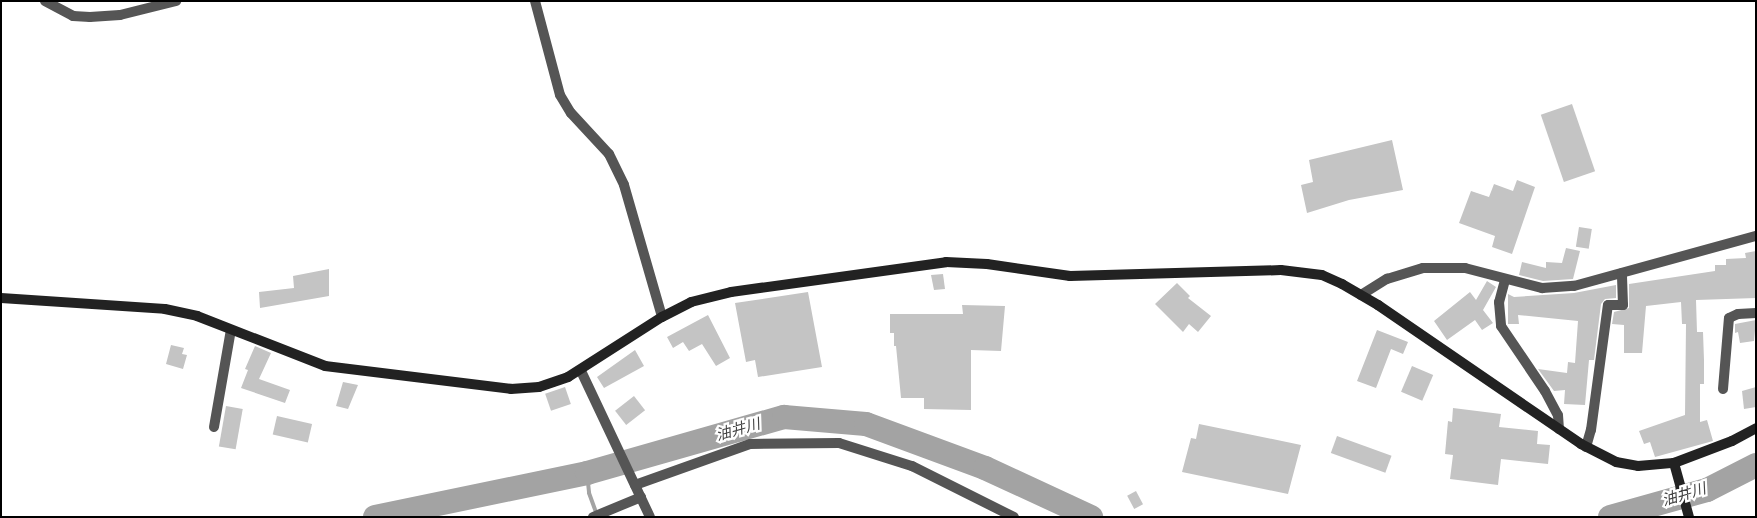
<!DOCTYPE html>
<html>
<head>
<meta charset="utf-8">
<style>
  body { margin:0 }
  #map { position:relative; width:1757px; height:518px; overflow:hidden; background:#fff; font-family:"DM Sans","Noto Sans JP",sans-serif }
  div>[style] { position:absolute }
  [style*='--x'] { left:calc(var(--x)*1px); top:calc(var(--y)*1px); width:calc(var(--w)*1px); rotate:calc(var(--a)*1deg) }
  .stream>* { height:4px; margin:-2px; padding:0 2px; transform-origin:2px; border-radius:2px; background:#a3a3a3 }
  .river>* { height:24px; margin:-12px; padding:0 12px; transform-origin:12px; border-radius:12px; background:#a3a3a3 }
  .building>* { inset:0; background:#c4c4c4; transform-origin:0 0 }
  .street>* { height:10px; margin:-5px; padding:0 5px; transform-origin:5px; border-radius:5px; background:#555 }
  .secondary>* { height:10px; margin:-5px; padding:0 5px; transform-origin:5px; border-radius:5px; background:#222 }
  span { translate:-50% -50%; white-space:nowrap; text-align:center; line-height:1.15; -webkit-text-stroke:4.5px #fff; paint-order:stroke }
  .water-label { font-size:15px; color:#444; font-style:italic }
  .frame { position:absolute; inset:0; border:2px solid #000; pointer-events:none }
</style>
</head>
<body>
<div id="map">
  <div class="stream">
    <div style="--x:587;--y:473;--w:20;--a:84"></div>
    <div style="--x:589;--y:493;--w:23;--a:70"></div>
  </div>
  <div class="river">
    <div style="--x:375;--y:517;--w:217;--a:-11.7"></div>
    <div style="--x:587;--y:473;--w:205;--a:-15.9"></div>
    <div style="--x:784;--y:417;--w:82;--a:4.9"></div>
    <div style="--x:866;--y:424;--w:127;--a:20.3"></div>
    <div style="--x:985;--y:468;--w:117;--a:24.8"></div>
    <div style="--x:1610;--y:517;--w:101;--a:-15.6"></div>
    <div style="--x:1707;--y:490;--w:55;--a:-27"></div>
  </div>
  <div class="building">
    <div style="left:1572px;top:104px;width:71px;height:33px;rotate:71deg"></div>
    <div style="clip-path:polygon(1392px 140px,1403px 190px,1349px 200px,1307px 213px,1301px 185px,1313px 182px,1309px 160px)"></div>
    <div style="clip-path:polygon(1517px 180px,1535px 187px,1512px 254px,1492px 247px,1495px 236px,1459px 223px,1471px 191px,1489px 197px,1494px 184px,1513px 191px)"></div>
    <div style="left:1579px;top:227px;width:13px;height:20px;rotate:9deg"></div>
    <div style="clip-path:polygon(1566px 248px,1580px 251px,1573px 279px,1543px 281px,1519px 275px,1522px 262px,1546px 268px,1546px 262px,1562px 263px)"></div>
    <div style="clip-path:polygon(1756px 251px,1756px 298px,1696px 300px,1697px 332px,1703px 332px,1704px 360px,1704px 384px,1700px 384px,1700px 422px,1707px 420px,1713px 441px,1655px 457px,1650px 442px,1644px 444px,1639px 431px,1685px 415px,1686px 324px,1682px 324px,1681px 302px,1646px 306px,1642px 353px,1624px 353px,1624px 325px,1612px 324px,1614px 312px,1629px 308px,1629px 284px,1715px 271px,1715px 265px,1726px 265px,1726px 259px,1746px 258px,1745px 253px)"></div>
    <div style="clip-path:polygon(329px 269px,329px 296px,260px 308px,259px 292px,294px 288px,293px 276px)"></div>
    <div style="clip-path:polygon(943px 274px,945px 289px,934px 290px,931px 275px)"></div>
    <div style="clip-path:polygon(1487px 281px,1496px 287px,1483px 310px,1493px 323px,1482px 330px,1475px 320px,1447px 340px,1434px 321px,1470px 292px,1476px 300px)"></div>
    <div style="clip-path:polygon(1177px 283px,1190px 296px,1188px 298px,1211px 316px,1198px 332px,1189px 324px,1183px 332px,1155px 304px)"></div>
    <div style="clip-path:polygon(1616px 285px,1616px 298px,1605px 299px,1601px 304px,1594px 360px,1589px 360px,1585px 405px,1564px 404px,1565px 390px,1554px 391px,1538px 369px,1567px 373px,1568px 362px,1575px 363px,1578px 321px,1518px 315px,1519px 324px,1508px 324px,1508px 294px,1514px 297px,1574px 293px)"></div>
    <div style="clip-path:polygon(808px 292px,822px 367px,758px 377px,755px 360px,746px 362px,735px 303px)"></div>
    <div style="clip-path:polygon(962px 305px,1005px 306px,1001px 351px,971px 350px,971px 410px,924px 409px,924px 398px,901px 398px,896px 346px,894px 346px,894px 333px,890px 333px,890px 314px,963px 314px)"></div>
    <div style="clip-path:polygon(708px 315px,730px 358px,716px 366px,702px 344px,689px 351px,683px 342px,673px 348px,667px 337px)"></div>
    <div style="clip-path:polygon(1756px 320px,1754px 341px,1740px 343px,1738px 332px,1735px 333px,1735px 324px)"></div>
    <div style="clip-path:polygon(1377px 330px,1408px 342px,1403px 354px,1391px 349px,1376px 388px,1357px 381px)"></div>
    <div style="clip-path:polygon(171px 345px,184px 348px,182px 354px,187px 355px,183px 369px,166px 364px)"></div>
    <div style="clip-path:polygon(255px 346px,271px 353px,259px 379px,290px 390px,285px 403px,241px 388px,248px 370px,245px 369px)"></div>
    <div style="clip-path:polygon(635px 350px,644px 366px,604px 388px,597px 377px)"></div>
    <div style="left:1412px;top:366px;width:23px;height:28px;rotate:23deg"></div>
    <div style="clip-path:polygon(343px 382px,358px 385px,348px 409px,336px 406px)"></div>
    <div style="left:565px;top:387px;width:18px;height:21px;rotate:71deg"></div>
    <div style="clip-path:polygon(1756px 387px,1756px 407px,1744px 409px,1742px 391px)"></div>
    <div style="left:634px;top:396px;width:18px;height:24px;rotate:52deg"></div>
    <div style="left:226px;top:406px;width:17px;height:41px;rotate:10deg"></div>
    <div style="clip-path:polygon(1453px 408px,1501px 414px,1499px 427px,1538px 431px,1537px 444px,1550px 445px,1548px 464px,1501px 459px,1498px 485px,1450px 479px,1453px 455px,1445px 454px,1448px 421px,1452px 422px)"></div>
    <div style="left:277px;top:416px;width:36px;height:19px;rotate:13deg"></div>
    <div style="clip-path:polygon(1199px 424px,1301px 445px,1288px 494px,1182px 472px,1191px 438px,1196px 439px)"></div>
    <div style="left:1337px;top:436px;width:58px;height:18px;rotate:20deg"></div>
    <div style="left:1136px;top:491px;width:15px;height:10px;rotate:62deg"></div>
  </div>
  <div class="street">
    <div style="--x:45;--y:1;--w:32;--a:28"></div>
    <div style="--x:73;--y:16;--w:17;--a:3"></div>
    <div style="--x:90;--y:17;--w:30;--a:-4"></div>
    <div style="--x:120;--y:15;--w:58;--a:-14"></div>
    <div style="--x:535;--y:1;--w:97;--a:75.1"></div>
    <div style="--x:560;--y:95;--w:21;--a:59"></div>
    <div style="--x:571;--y:113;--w:56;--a:47.2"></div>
    <div style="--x:609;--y:154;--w:34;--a:64"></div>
    <div style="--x:624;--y:185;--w:137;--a:73.9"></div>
    <div style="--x:1505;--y:280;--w:23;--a:105"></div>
    <div style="--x:1499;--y:302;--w:24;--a:85"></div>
    <div style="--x:1501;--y:326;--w:78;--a:55.9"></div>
    <div style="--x:1545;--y:391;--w:27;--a:62"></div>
    <div style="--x:1558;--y:415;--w:14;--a:86"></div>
    <div style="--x:1361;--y:295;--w:31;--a:-32"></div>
    <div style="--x:1387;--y:279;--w:38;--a:-17"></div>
    <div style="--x:1423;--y:268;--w:42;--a:0"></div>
    <div style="--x:1465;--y:268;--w:80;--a:14.6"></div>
    <div style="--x:1542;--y:288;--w:32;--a:-4"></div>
    <div style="--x:1574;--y:286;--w:189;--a:-15.4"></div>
    <div style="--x:581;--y:371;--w:161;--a:64.7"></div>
    <div style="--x:1723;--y:389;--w:71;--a:-85.2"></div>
    <div style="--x:1729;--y:318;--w:10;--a:-24"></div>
    <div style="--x:1738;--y:314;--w:18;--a:-3"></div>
    <div style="--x:214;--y:427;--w:98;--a:-80.1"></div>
    <div style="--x:1586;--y:447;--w:18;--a:-74"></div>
    <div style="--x:1591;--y:430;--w:126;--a:-82.3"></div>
    <div style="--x:1608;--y:305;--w:15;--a:0"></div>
    <div style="--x:1623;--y:305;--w:32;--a:-92"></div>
    <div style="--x:635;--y:485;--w:122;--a:-19.6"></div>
    <div style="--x:750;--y:444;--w:89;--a:-0.6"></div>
    <div style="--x:839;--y:443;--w:77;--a:17.5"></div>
    <div style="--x:912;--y:466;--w:114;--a:26.6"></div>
    <div style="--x:593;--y:517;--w:52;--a:-22.6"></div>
  </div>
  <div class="secondary">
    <div style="--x:1;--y:298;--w:164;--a:3.8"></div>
    <div style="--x:165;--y:309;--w:33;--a:12"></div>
    <div style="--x:197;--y:316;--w:137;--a:21.3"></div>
    <div style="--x:325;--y:366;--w:187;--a:7"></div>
    <div style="--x:511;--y:389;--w:28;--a:-4"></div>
    <div style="--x:539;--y:387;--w:31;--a:-19"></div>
    <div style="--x:568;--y:377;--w:112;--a:-32.6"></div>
    <div style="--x:662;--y:317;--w:33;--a:-27"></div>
    <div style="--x:691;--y:302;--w:41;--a:-14"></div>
    <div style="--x:731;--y:292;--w:217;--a:-7.9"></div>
    <div style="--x:946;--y:262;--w:41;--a:2.8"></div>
    <div style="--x:987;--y:264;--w:84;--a:8.2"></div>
    <div style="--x:1070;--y:276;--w:211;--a:-1.6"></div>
    <div style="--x:1281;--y:270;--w:41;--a:7"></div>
    <div style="--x:1322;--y:275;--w:22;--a:24"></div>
    <div style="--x:1342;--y:284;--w:42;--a:30.3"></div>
    <div style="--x:1378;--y:305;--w:246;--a:34.4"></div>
    <div style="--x:1581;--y:444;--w:39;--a:27"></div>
    <div style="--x:1616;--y:462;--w:22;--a:10"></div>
    <div style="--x:1638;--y:466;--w:36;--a:-5"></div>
    <div style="--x:1674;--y:463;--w:62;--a:-20.8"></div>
    <div style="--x:1732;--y:441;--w:27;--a:-28"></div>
    <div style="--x:1674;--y:463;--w:56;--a:74.5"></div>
  </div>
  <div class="water-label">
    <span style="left:738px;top:430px;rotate:-16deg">油井川</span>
    <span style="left:1684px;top:495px;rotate:-17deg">油井川</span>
  </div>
  <div class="frame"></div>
</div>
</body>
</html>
